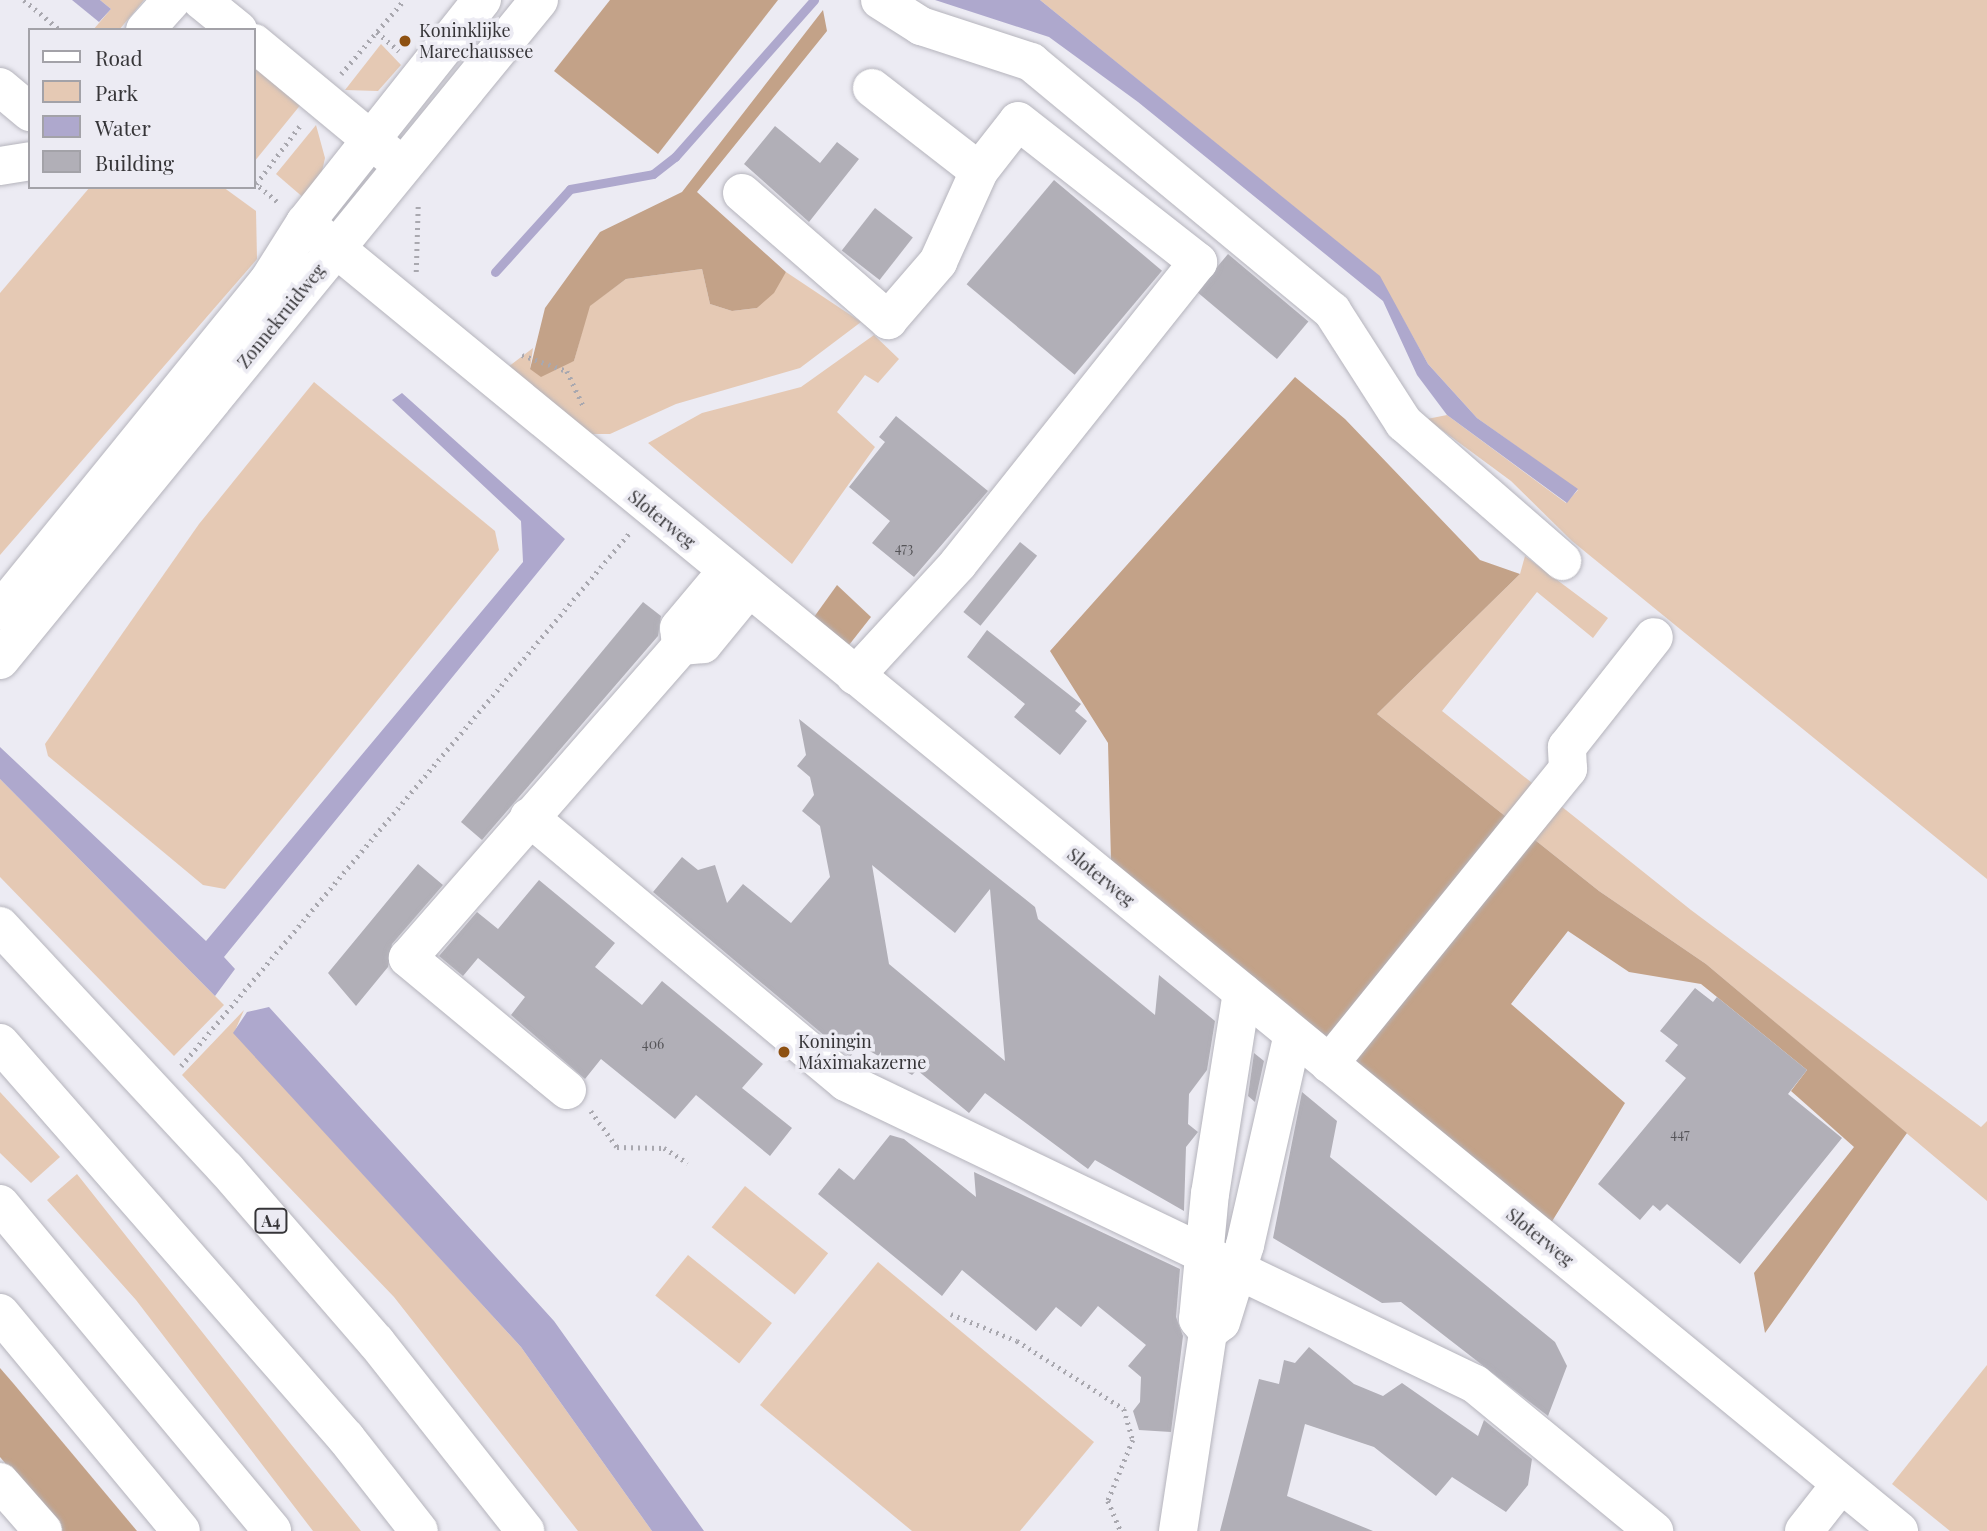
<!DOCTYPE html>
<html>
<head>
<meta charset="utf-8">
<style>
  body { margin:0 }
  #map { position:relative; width:1987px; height:1531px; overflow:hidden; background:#ecebf3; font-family:"Playfair Display",serif }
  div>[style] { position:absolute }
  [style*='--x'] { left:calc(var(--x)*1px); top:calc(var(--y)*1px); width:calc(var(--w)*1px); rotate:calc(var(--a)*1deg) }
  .green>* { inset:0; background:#e5c9b4; transform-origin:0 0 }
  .forest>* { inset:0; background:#c3a288 }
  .water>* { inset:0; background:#aea8cd }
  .stream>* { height:9px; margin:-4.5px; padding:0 4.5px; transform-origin:4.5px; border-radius:4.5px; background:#aea8cd }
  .building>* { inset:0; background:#b1afb7; transform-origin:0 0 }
  .path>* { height:4.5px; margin-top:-2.25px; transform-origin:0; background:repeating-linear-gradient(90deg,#a9a8af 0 2px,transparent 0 7px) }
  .roads { filter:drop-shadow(0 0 2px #b5b4bc) drop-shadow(0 0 2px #b5b4bc) }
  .minor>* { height:38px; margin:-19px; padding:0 19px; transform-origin:19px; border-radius:19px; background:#fff }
  .highway>* { height:38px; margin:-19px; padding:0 19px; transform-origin:19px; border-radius:19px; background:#fff }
  .dots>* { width:19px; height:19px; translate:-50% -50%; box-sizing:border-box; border:4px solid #ecebf3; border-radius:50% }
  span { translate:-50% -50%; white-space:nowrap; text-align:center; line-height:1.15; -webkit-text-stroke:7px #ecebf3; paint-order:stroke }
  .number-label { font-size:14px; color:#555458 }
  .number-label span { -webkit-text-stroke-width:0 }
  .shield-label span { padding:2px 5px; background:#ecebf3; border:2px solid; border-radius:5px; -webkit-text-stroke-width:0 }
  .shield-label { font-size:16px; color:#363538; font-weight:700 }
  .poi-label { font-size:18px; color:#363538 }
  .left { translate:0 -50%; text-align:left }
  .street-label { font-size:18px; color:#363538 }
  .legend { position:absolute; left:28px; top:28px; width:228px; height:161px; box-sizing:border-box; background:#ecebf3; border:2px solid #a3a2a8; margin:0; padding:9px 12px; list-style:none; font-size:21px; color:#363538 }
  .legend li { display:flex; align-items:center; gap:14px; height:35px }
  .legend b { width:35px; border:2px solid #a3a2a8 }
</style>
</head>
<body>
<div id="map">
  <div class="green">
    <div style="clip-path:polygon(100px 0,144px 0,119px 30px,93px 30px,111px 9px)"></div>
    <div style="clip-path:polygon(1040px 0,1987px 0,1987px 879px,1572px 541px,1511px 481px,1427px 419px,1447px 415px,1566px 503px,1578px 490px,1477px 418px,1428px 364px,1379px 276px)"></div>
    <div style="clip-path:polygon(381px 44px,401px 65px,378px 91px,345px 90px)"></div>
    <div style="clip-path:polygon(254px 61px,302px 103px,254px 162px)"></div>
    <div style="clip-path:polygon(316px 125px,325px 158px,320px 180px,305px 199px,276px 174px)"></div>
    <div style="clip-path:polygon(90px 187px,223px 187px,256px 211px,257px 259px,0 555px,0 293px)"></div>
    <div style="clip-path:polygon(702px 269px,710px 304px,732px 311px,757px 308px,786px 272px,861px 322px,800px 368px,676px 404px,610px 434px,590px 434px,508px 367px,533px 348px,530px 369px,574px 361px,589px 306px,626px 279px)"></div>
    <div style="clip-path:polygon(874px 335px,899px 359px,878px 383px,865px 375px,837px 412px,875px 447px,792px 564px,648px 443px,702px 413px,801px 387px)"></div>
    <div style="clip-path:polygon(314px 382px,495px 531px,499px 550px,225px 889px,203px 885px,48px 756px,45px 744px,199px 524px)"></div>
    <div style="clip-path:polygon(1525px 556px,1608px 618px,1593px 638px,1537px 592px,1442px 711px,1691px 910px,1981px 1127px,1987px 1121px,1987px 1201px,1706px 964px,1599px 891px,1377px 714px,1520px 574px)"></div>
    <div style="clip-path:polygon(0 779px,224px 1005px,174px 1056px,0 877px)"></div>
    <div style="clip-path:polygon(244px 1010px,234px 1033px,521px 1347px,652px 1531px,578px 1531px,394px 1297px,182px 1075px)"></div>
    <div style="clip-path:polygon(0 1092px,60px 1157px,31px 1183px,0 1153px)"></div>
    <div style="clip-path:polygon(77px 1174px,290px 1443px,361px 1531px,313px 1531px,136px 1300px,47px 1200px)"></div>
    <div style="left:745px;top:1186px;width:107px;height:53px;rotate:39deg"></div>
    <div style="left:688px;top:1255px;width:108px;height:52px;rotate:39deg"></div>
    <div style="clip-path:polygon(878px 1262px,1094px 1442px,1020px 1531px,912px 1531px,760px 1405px)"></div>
    <div style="clip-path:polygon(1987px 1365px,1987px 1531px,1950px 1531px,1892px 1484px)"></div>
  </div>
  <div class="forest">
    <div style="clip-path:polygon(610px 0,778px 0,658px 154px,554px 71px)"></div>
    <div style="clip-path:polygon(823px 10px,827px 31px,697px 192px,786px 272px,774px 293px,757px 308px,732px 311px,710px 304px,702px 269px,626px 279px,590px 306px,574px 361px,541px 377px,530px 369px,545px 308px,600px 232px,682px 192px)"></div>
    <div style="clip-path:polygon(1295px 377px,1345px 419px,1480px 560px,1520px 574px,1377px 714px,1599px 891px,1706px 964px,1907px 1133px,1765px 1333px,1754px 1273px,1854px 1147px,1791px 1091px,1807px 1070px,1701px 984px,1629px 972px,1568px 931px,1511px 1004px,1625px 1103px,1551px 1223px,1111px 861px,1108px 743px,1050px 651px)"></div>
    <div style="clip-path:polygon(837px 585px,871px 617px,849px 645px,814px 617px)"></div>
    <div style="clip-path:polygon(0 1368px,13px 1383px,137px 1531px,62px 1531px,0 1457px)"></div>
  </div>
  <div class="water">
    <div style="clip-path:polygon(72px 0,100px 0,111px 9px,99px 22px)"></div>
    <div style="clip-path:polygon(935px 0,1040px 0,1380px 276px,1428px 364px,1477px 418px,1578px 489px,1567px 503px,1447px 415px,1417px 375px,1383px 301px,1138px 102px,1049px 37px)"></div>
    <div style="clip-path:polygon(402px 393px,565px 539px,224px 957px,235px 969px,215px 996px,0 779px,0 747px,206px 941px,523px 562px,521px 521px,392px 400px)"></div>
    <div style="clip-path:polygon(269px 1007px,554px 1321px,704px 1531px,652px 1531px,521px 1347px,233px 1033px,247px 1012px)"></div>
  </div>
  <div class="stream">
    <div style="--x:495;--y:272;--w:112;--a:-47.9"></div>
    <div style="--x:570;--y:189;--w:84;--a:-10.2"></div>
    <div style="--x:653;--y:174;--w:28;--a:-38"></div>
    <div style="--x:675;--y:157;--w:210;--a:-48.5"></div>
  </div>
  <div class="building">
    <div style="clip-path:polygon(775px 126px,820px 163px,837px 142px,859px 159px,809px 222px,744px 164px)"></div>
    <div style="left:1054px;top:180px;width:141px;height:136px;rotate:40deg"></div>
    <div style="left:875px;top:208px;width:48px;height:54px;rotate:38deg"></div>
    <div style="left:1228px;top:254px;width:105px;height:49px;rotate:40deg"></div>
    <div style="clip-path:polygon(896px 416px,988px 491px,914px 577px,872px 543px,890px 521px,849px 487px,885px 442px,879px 437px)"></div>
    <div style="left:1020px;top:542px;width:22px;height:90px;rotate:39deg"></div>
    <div style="clip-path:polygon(643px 602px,661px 616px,658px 636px,482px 840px,461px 822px)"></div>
    <div style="clip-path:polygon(987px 630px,1081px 704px,1075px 711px,1087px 721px,1060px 755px,1014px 717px,1025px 704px,967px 657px)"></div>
    <div style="clip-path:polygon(evenodd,799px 719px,1035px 907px,1038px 919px,1155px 1015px,1159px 975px,1215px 1021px,1207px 1070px,1189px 1094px,1188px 1124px,1198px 1132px,1186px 1147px,1184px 1211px,1095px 1160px,1088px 1169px,985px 1093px,969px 1113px,917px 1070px,912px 1075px,859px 1045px,850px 1057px,653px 892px,682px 857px,698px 870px,715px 865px,727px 903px,743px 884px,791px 923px,830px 877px,820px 826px,802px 811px,814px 795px,810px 777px,797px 766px,806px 755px,799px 719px,872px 865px,955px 933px,990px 889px,1005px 1061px,889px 964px,872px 865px)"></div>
    <div style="clip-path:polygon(418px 864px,443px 885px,392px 944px,388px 967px,356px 1006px,328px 973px)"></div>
    <div style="clip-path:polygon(539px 880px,615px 943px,595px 967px,642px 1005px,662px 981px,763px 1064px,742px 1088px,792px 1128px,770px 1156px,696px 1095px,675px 1119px,601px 1059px,585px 1079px,511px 1015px,525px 997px,478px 958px,463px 976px,439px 956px,477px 912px,498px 929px)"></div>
    <div style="clip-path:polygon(1695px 988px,1713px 1002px,1717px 997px,1807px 1070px,1788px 1094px,1842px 1138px,1740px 1264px,1667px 1204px,1660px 1211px,1653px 1205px,1640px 1220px,1598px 1184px,1686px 1078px,1665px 1061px,1678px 1045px,1660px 1031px)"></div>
    <div style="clip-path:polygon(1254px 1053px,1264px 1061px,1255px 1102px,1248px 1096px)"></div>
    <div style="clip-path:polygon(1302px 1092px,1337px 1121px,1330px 1157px,1555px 1342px,1567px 1366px,1548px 1416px,1401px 1302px,1382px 1303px,1273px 1238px)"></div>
    <div style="clip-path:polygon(890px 1135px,904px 1139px,976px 1197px,974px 1172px,1180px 1269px,1176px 1317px,1183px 1336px,1171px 1432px,1139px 1430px,1133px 1411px,1140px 1402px,1141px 1377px,1128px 1366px,1146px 1345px,1098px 1306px,1081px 1327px,1056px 1307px,1036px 1331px,962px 1270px,942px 1296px,818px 1194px,839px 1168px,854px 1180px)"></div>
    <div style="clip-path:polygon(1309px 1347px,1354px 1384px,1383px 1396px,1402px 1383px,1478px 1436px,1484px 1420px,1532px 1459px,1528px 1485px,1506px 1512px,1452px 1477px,1436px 1496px,1374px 1447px,1305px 1424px,1287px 1496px,1373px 1531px,1220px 1531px,1259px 1379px,1279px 1384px,1284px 1360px,1295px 1363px)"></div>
  </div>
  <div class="path">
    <div style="--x:24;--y:0;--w:47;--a:39.8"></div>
    <div style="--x:377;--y:32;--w:29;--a:41"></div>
    <div style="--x:341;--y:74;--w:97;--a:-49.6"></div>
    <div style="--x:254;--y:182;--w:34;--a:40"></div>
    <div style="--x:256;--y:184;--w:75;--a:-53.1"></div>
    <div style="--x:416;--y:272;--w:68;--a:-88.3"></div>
    <div style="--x:522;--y:355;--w:48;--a:19.6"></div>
    <div style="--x:567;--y:371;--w:38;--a:65"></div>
    <div style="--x:181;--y:1066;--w:699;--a:-49.93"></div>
    <div style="--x:591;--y:1111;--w:44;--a:54.2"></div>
    <div style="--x:617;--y:1147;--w:47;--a:1.2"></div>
    <div style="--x:664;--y:1148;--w:28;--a:32"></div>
    <div style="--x:951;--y:1314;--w:71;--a:22.2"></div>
    <div style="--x:1017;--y:1341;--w:127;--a:32.4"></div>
    <div style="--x:1124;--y:1409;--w:32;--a:74"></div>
    <div style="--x:1133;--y:1440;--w:66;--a:112.3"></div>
    <div style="--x:1108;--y:1501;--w:33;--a:67"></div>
  </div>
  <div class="roads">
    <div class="minor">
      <div style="--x:201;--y:0;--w:48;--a:39"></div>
      <div style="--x:880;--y:0;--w:49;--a:32.4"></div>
      <div style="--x:921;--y:26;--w:116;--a:18.1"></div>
      <div style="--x:1031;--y:62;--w:391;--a:39.6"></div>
      <div style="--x:1332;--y:311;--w:133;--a:57.3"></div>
      <div style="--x:1404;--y:423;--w:210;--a:41.1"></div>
      <div style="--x:145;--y:30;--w:40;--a:-48"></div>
      <div style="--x:254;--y:43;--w:174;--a:39.6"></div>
      <div style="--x:0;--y:87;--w:39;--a:40"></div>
      <div style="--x:872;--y:88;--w:135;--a:37.8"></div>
      <div style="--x:0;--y:166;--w:30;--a:-9"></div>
      <div style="--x:742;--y:193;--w:194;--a:41"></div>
      <div style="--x:888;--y:320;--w:77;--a:-49.2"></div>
      <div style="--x:938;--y:262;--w:100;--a:-65.7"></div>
      <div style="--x:979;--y:171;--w:63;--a:-52"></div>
      <div style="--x:1018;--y:121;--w:229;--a:38.1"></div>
      <div style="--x:1198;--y:262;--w:386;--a:128.5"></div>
      <div style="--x:958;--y:564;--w:152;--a:132.6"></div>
      <div style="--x:305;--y:223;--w:2062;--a:39.37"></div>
      <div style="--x:0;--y:611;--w:423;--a:-50.9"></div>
      <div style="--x:267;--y:283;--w:71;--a:-57.7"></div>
      <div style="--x:305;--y:223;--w:285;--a:-51.6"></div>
      <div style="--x:681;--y:646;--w:18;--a:-96"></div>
      <div style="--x:679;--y:628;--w:73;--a:-50"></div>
      <div style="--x:0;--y:660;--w:852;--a:-50.76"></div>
      <div style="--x:529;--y:817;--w:413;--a:39.9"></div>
      <div style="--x:846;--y:1082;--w:698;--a:25.65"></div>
      <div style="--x:1475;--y:1384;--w:232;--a:39.4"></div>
      <div style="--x:1242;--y:992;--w:204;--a:99"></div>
      <div style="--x:1210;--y:1193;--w:127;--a:95.4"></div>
      <div style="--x:1198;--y:1319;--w:16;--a:52"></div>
      <div style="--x:1208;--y:1332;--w:16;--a:-38"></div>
      <div style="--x:1221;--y:1322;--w:81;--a:-72.7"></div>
      <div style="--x:1245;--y:1245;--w:216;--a:-77.2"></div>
      <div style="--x:1329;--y:1064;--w:380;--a:-51"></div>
      <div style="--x:1568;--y:769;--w:22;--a:-93"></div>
      <div style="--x:1567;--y:747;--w:140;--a:-51.7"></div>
      <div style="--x:567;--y:1090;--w:207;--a:-140.3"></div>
      <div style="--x:408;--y:958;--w:415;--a:-48.8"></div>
      <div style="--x:681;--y:646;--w:22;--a:-5"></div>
      <div style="--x:703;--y:644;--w:71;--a:-50.7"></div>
      <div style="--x:0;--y:1482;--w:65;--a:48.7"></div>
      <div style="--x:1178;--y:1531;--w:201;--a:-81.4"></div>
      <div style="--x:1804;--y:1531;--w:60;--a:-51.8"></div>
    </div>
    <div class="highway">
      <div style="--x:0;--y:926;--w:332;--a:47.1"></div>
      <div style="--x:226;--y:1169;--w:229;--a:49.1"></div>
      <div style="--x:376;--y:1342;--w:241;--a:51.7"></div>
      <div style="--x:0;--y:1043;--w:525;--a:48.78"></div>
      <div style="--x:346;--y:1438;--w:118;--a:51.9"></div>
      <div style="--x:0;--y:1204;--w:425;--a:50.2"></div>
      <div style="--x:0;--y:1313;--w:283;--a:50.3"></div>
    </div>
  </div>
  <div class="dots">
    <div style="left:405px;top:41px;background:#8e5112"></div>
    <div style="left:784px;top:1052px;background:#8e5112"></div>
  </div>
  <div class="number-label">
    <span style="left:904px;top:548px">473</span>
    <span style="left:653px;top:1044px">406</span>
    <span style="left:1680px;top:1134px">447</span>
  </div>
  <div class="shield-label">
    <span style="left:271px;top:1221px">A4</span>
  </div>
  <div class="poi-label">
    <span class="left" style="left:419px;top:41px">Koninklijke<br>Marechaussee</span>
    <span class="left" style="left:798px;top:1052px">Koningin<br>Máximakazerne</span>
  </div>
  <div class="street-label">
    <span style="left:281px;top:316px;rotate:-51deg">Zonnekruidweg</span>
    <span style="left:662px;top:519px;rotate:39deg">Sloterweg</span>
    <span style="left:1101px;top:877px;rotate:39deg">Sloterweg</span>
    <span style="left:1540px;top:1237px;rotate:39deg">Sloterweg</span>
  </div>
  <ul class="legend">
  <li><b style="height:9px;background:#fff"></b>Road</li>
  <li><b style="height:19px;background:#e5c9b4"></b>Park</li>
  <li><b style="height:19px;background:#aea8cd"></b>Water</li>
  <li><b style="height:19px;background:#b1afb7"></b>Building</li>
  </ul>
</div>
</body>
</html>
